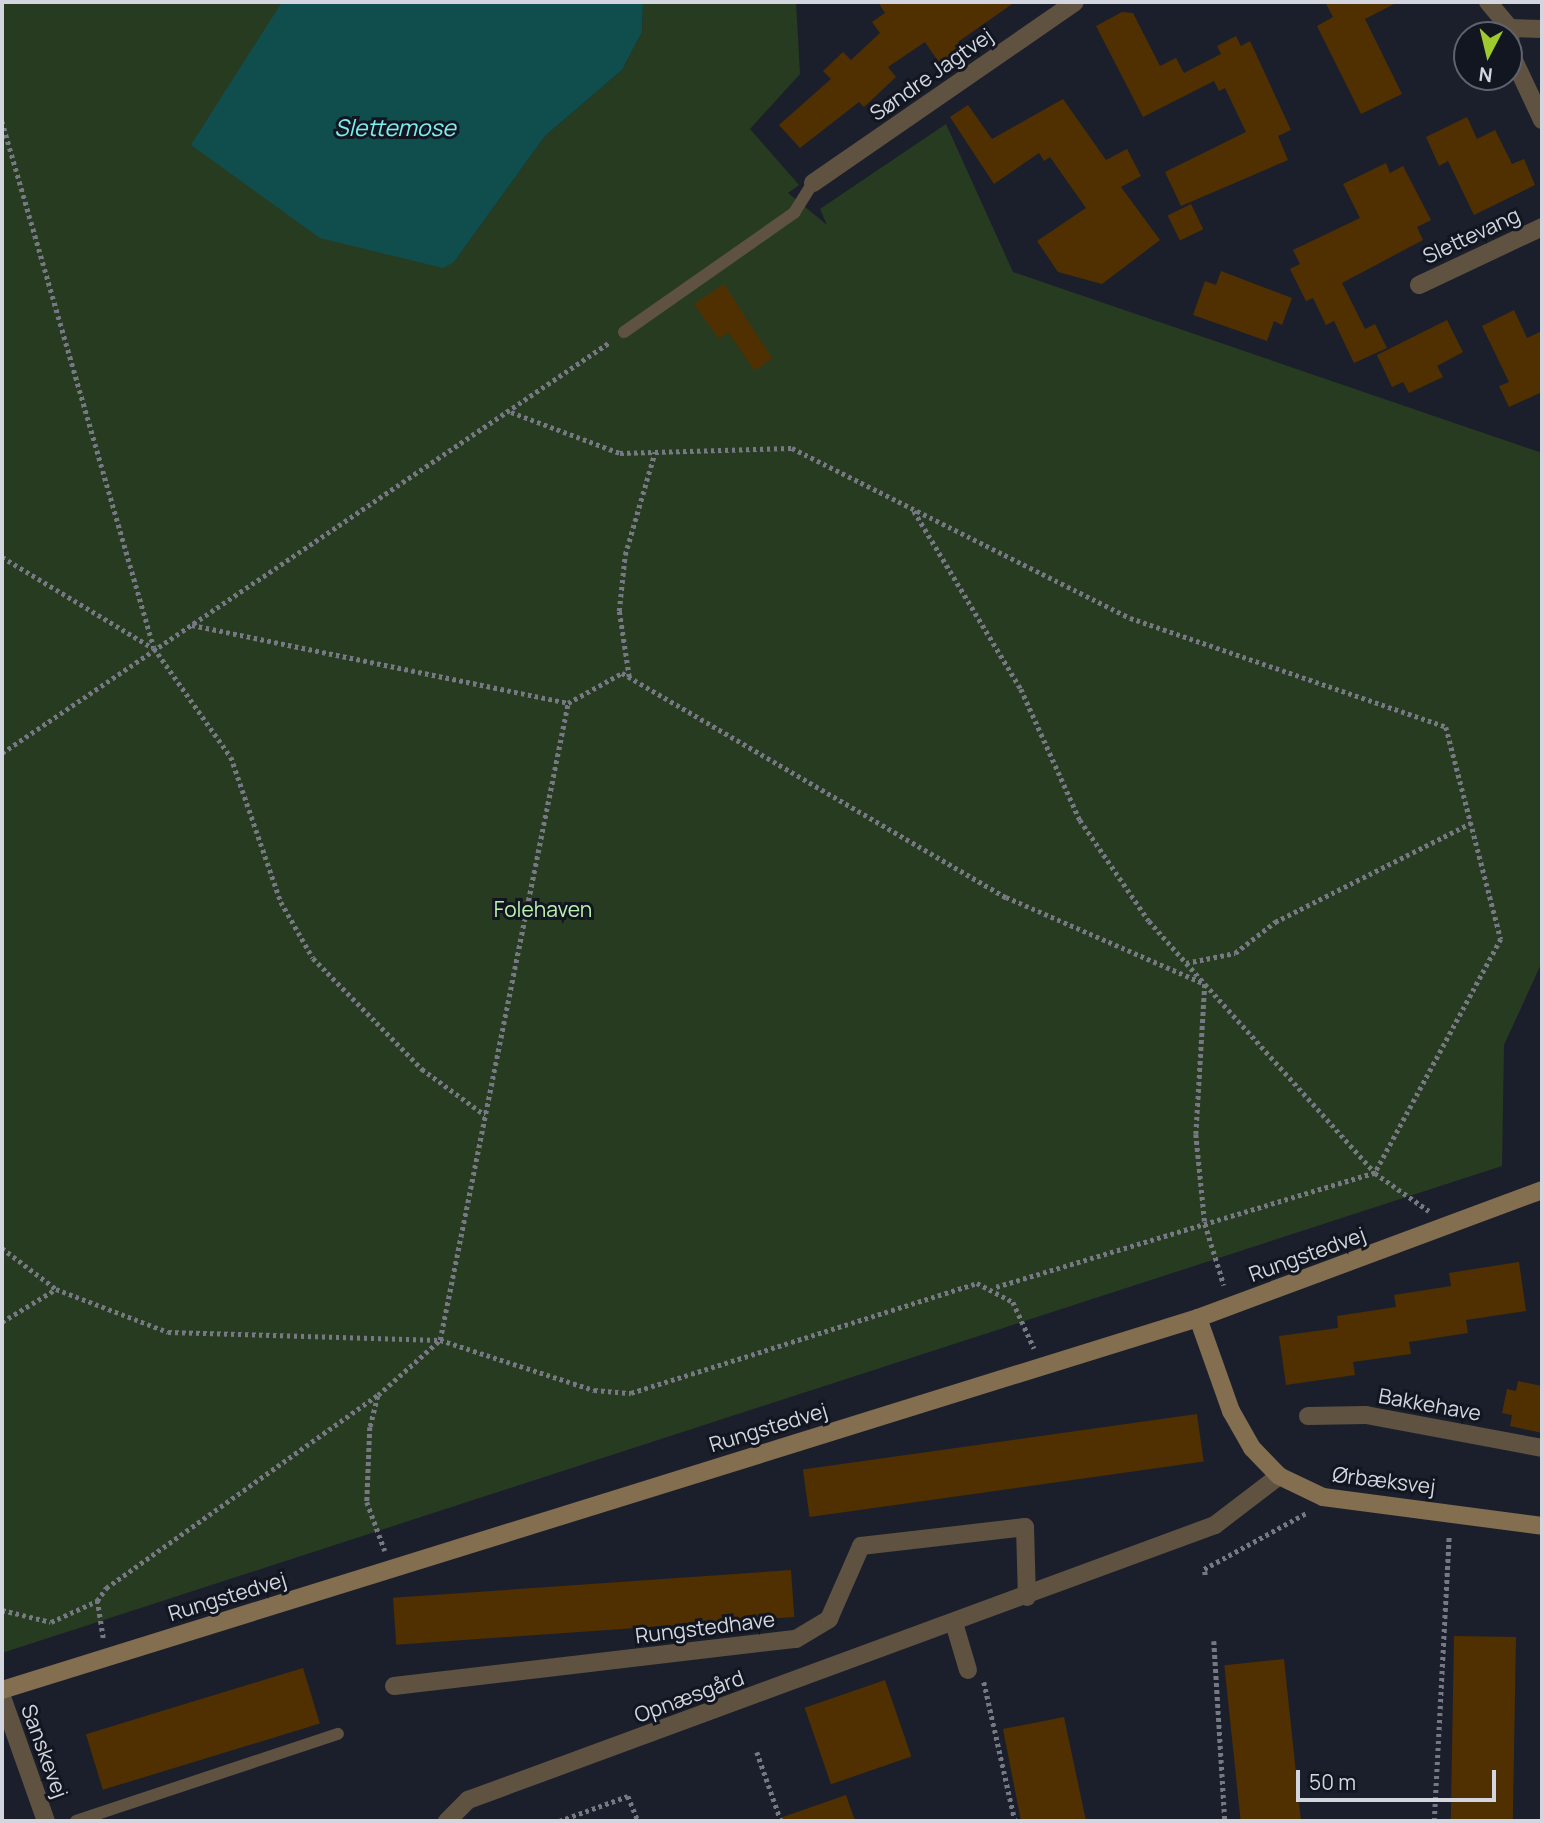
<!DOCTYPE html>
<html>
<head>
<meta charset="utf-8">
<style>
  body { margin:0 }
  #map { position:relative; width:1544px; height:1823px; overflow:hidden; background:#1b1f2b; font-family:Manrope,sans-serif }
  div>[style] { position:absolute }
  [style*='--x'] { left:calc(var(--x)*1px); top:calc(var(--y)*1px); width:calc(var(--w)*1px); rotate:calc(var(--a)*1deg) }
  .green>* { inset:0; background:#273b21 }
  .water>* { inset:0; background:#104e4e }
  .building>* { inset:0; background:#503000; transform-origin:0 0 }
  .path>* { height:4.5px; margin-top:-2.25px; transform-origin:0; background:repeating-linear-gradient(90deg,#767983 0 3.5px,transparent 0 7px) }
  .lane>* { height:12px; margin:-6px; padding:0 6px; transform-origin:6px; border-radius:6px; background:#5f5240 }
  .street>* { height:18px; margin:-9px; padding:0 9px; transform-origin:9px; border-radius:9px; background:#5f5240 }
  .secondary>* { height:18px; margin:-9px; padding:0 9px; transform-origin:9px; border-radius:9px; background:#836e50 }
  span { translate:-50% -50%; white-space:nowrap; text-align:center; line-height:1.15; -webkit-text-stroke:6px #121621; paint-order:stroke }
  .street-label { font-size:21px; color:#d3d6de }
  .park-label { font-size:21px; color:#bdf1ae }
  .water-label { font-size:23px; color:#7ceeee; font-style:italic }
  .frame { position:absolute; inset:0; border:4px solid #d3d6de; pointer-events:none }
  .north { position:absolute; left:1453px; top:21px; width:70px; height:70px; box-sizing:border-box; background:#121621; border:2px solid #5f636d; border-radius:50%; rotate:187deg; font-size:19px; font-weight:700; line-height:28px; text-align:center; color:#d3d6de }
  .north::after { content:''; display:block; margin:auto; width:24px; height:32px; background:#9fca2d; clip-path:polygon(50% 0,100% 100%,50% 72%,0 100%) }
  .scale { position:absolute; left:1296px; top:1770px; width:200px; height:32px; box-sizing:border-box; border:4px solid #d3d6de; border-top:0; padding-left:9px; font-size:21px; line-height:24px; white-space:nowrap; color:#d3d6de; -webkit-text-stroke:5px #121621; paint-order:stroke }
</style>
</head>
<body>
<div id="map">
  <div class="green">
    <div style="clip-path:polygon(2px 2px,282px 2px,265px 32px,454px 262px,545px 136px,622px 70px,642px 32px,643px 2px,796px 2px,800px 74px,750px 129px,799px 185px,788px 193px,827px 225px,820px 209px,946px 124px,1013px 272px,1542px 453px,1542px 962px,1504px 1045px,1502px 1166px,2px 1653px)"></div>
  </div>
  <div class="water">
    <div style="clip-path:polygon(282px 2px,643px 2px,642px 32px,622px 70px,545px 136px,454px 262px,443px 268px,320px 238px,191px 145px)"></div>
  </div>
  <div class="building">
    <div style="clip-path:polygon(878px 2px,1015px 2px,958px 42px,965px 52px,942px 67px,925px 42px,888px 67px,896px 77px,864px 107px,859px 102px,800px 148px,779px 125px,831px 79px,823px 71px,843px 52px,851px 60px,880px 33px,872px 22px,885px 13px)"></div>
    <div style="clip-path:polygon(1325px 2px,1398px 2px,1365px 19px,1402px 94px,1361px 114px,1317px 26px,1333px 17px)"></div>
    <div style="clip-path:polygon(1122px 12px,1133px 13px,1160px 66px,1176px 58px,1184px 73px,1221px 54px,1217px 46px,1236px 36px,1241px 46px,1250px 41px,1291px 130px,1278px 136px,1288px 160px,1181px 206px,1165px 172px,1246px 132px,1225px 88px,1219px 91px,1214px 81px,1143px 117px,1096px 26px)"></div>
    <div style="clip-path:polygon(1063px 99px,1106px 160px,1127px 149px,1141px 176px,1121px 187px,1160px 240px,1102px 284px,1058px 272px,1037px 241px,1086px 208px,1050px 157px,1044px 161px,1039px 153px,994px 184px,950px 117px,968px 105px,992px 139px)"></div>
    <div style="clip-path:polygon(1467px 117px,1477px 139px,1495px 130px,1512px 164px,1524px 159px,1535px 185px,1474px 215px,1448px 161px,1439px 166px,1426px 137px)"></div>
    <div style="clip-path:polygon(1386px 163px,1390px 173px,1403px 166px,1431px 220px,1417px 227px,1423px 240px,1342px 283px,1365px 329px,1375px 324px,1387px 348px,1354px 363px,1334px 321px,1326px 325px,1313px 298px,1306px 301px,1290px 269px,1300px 264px,1293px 250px,1360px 218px,1343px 184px)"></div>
    <div style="left:1191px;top:204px;width:28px;height:26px;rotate:64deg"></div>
    <div style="clip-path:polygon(1221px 271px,1292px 298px,1282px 325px,1274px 321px,1267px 341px,1193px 315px,1205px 281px,1216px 285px)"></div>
    <div style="clip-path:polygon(724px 284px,772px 358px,755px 371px,728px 332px,719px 339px,694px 304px)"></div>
    <div style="clip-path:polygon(1514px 310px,1527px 338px,1542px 331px,1542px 392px,1509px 407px,1499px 386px,1509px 382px,1482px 326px)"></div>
    <div style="clip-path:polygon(1447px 320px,1463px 352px,1437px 366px,1443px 377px,1409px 393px,1403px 382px,1392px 387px,1377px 355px)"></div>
    <div style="clip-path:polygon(1519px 1262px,1526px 1311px,1466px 1320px,1468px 1333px,1409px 1342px,1411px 1354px,1353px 1362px,1355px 1375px,1286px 1385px,1279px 1336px,1338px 1328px,1337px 1316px,1396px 1307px,1394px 1295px,1451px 1286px,1449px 1273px)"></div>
    <div style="clip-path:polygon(1518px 1381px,1542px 1386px,1542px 1433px,1510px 1426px,1512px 1415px,1502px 1413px,1507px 1389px,1516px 1391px)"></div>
    <div style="left:1197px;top:1414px;width:48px;height:398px;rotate:82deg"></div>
    <div style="left:791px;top:1570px;width:47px;height:399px;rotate:86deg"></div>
    <div style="left:1454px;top:1636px;width:62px;height:185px;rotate:1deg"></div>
    <div style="left:1284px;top:1659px;width:163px;height:60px;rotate:84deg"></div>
    <div style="left:303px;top:1668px;width:58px;height:227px;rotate:73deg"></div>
    <div style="left:885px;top:1680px;width:81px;height:85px;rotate:71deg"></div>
    <div style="clip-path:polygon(1064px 1717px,1086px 1821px,1021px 1821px,1003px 1729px)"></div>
    <div style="clip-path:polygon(846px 1795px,855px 1821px,781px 1821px,780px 1818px)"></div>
  </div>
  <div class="path">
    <div style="--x:2;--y:121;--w:548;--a:73.91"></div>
    <div style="--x:154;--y:648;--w:133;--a:54.8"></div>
    <div style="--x:231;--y:757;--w:153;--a:71"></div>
    <div style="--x:281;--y:902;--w:64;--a:60.3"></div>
    <div style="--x:313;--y:958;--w:156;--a:45.5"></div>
    <div style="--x:422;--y:1069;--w:78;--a:36.1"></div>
    <div style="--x:511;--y:412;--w:116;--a:20.6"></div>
    <div style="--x:620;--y:453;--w:172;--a:-1.7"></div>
    <div style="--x:792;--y:448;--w:378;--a:26.7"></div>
    <div style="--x:1130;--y:618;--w:334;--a:19"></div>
    <div style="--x:1446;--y:727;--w:219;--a:75.5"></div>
    <div style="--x:1501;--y:939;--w:266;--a:118.3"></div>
    <div style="--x:1375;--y:1173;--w:397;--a:163.2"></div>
    <div style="--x:914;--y:511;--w:208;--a:59"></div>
    <div style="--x:1021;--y:689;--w:144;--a:65.8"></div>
    <div style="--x:1080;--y:820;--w:122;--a:55.7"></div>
    <div style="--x:1149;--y:921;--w:84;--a:48.4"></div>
    <div style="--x:1205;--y:984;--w:150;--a:93.4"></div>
    <div style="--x:1196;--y:1134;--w:90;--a:84.3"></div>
    <div style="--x:1205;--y:1224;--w:64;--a:72.7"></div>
    <div style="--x:2;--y:557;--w:176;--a:31.1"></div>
    <div style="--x:192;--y:625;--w:384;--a:11.7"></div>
    <div style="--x:568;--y:703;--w:62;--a:-29.1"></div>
    <div style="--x:622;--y:673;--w:445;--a:30.3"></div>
    <div style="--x:1006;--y:897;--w:217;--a:23.6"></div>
    <div style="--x:1205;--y:984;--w:254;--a:48"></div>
    <div style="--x:1375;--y:1173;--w:66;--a:35.1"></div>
    <div style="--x:629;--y:677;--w:67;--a:-98.6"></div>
    <div style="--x:619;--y:611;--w:56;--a:-83.9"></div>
    <div style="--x:625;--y:555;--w:107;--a:-73.8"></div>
    <div style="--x:2;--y:753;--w:734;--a:-34.06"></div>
    <div style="--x:1186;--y:963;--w:50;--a:-11.5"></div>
    <div style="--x:1235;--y:953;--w:51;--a:-37.8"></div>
    <div style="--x:1275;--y:922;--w:220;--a:-26.8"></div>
    <div style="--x:2;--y:1248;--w:68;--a:37.2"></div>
    <div style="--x:56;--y:1289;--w:120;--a:21"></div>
    <div style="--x:168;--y:1332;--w:272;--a:1.7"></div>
    <div style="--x:440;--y:1340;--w:162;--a:18"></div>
    <div style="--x:594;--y:1390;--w:37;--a:5"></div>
    <div style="--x:631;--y:1393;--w:363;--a:-17.6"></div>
    <div style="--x:977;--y:1283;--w:41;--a:27.8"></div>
    <div style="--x:1013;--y:1302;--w:51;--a:65.5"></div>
    <div style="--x:2;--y:1322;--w:63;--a:-31.4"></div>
    <div style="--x:378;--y:1396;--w:32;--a:104"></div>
    <div style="--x:370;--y:1427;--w:75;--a:92.3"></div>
    <div style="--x:367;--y:1502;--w:52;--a:69.8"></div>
    <div style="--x:1205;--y:1575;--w:6;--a:-99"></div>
    <div style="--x:1204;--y:1569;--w:119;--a:-28.7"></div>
    <div style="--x:2;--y:1610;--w:50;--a:13.8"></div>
    <div style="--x:51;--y:1622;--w:51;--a:-24.5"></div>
    <div style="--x:103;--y:1638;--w:37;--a:-99"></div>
    <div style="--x:97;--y:1601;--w:16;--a:-55"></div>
    <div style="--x:106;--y:1588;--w:334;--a:-35.4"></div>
    <div style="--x:378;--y:1395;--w:83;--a:-41.6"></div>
    <div style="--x:440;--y:1340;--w:650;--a:-78.64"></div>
    <div style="--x:1214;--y:1641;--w:180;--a:86.5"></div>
    <div style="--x:984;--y:1682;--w:142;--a:77.4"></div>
    <div style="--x:757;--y:1752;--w:73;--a:70.8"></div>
    <div style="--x:559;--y:1821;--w:73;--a:-19.9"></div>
    <div style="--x:628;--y:1796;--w:27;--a:68"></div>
    <div style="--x:1434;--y:1821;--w:285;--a:-87"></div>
  </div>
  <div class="lane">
    <div style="--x:624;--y:332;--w:208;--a:-35"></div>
    <div style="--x:794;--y:213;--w:36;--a:-58"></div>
    <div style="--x:76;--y:1821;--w:276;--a:-18.4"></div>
  </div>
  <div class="street">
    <div style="--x:1488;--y:2;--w:34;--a:50"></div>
    <div style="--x:1510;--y:28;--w:32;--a:2"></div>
    <div style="--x:1510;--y:28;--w:26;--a:88"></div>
    <div style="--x:1511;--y:54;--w:73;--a:64.8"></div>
    <div style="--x:813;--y:183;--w:318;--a:-34.6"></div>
    <div style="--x:1419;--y:285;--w:136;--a:-25.2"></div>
    <div style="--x:1308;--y:1416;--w:58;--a:-1"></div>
    <div style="--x:1366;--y:1415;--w:179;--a:10.6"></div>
    <div style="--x:954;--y:1623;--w:49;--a:73.4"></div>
    <div style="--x:394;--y:1686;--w:405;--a:-6.7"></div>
    <div style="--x:796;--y:1639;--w:39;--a:-31"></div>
    <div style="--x:829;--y:1619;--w:80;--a:-66.3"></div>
    <div style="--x:861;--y:1546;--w:165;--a:-6.6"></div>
    <div style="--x:1025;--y:1527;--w:70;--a:88.4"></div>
    <div style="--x:2;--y:1697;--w:132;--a:70.5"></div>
    <div style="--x:447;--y:1821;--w:30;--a:-45"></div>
    <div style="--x:468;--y:1800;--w:796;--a:-20.21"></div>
    <div style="--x:1215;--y:1525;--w:81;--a:-37.4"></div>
  </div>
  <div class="secondary">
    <div style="--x:1198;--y:1318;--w:99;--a:70.5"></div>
    <div style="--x:1231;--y:1411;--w:43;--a:60.4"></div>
    <div style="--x:1252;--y:1448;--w:39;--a:46"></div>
    <div style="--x:1279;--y:1476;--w:49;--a:25.5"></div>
    <div style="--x:1323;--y:1497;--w:221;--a:7.5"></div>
    <div style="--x:2;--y:1690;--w:1253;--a:-17.28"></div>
    <div style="--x:1198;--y:1318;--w:367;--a:-20.4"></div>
  </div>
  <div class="street-label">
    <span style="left:931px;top:74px;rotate:-35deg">Søndre Jagtvej</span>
    <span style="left:1471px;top:235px;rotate:-25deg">Slettevang</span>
    <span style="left:1307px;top:1254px;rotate:-20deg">Rungstedvej</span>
    <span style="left:1430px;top:1404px;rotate:10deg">Bakkehave</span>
    <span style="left:768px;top:1427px;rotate:-17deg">Rungstedvej</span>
    <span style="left:1384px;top:1480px;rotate:7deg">Ørbæksvej</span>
    <span style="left:227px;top:1596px;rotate:-17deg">Rungstedvej</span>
    <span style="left:705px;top:1627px;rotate:-7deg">Rungstedhave</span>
    <span style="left:689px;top:1696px;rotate:-20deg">Opnæsgård</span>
    <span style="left:45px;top:1751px;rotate:70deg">Sanskevej</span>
  </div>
  <div class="park-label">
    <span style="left:543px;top:909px">Folehaven</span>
  </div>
  <div class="water-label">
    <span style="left:395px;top:127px">Slettemose</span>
  </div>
  <div class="frame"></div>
  <div class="north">N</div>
  <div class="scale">50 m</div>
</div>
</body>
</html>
